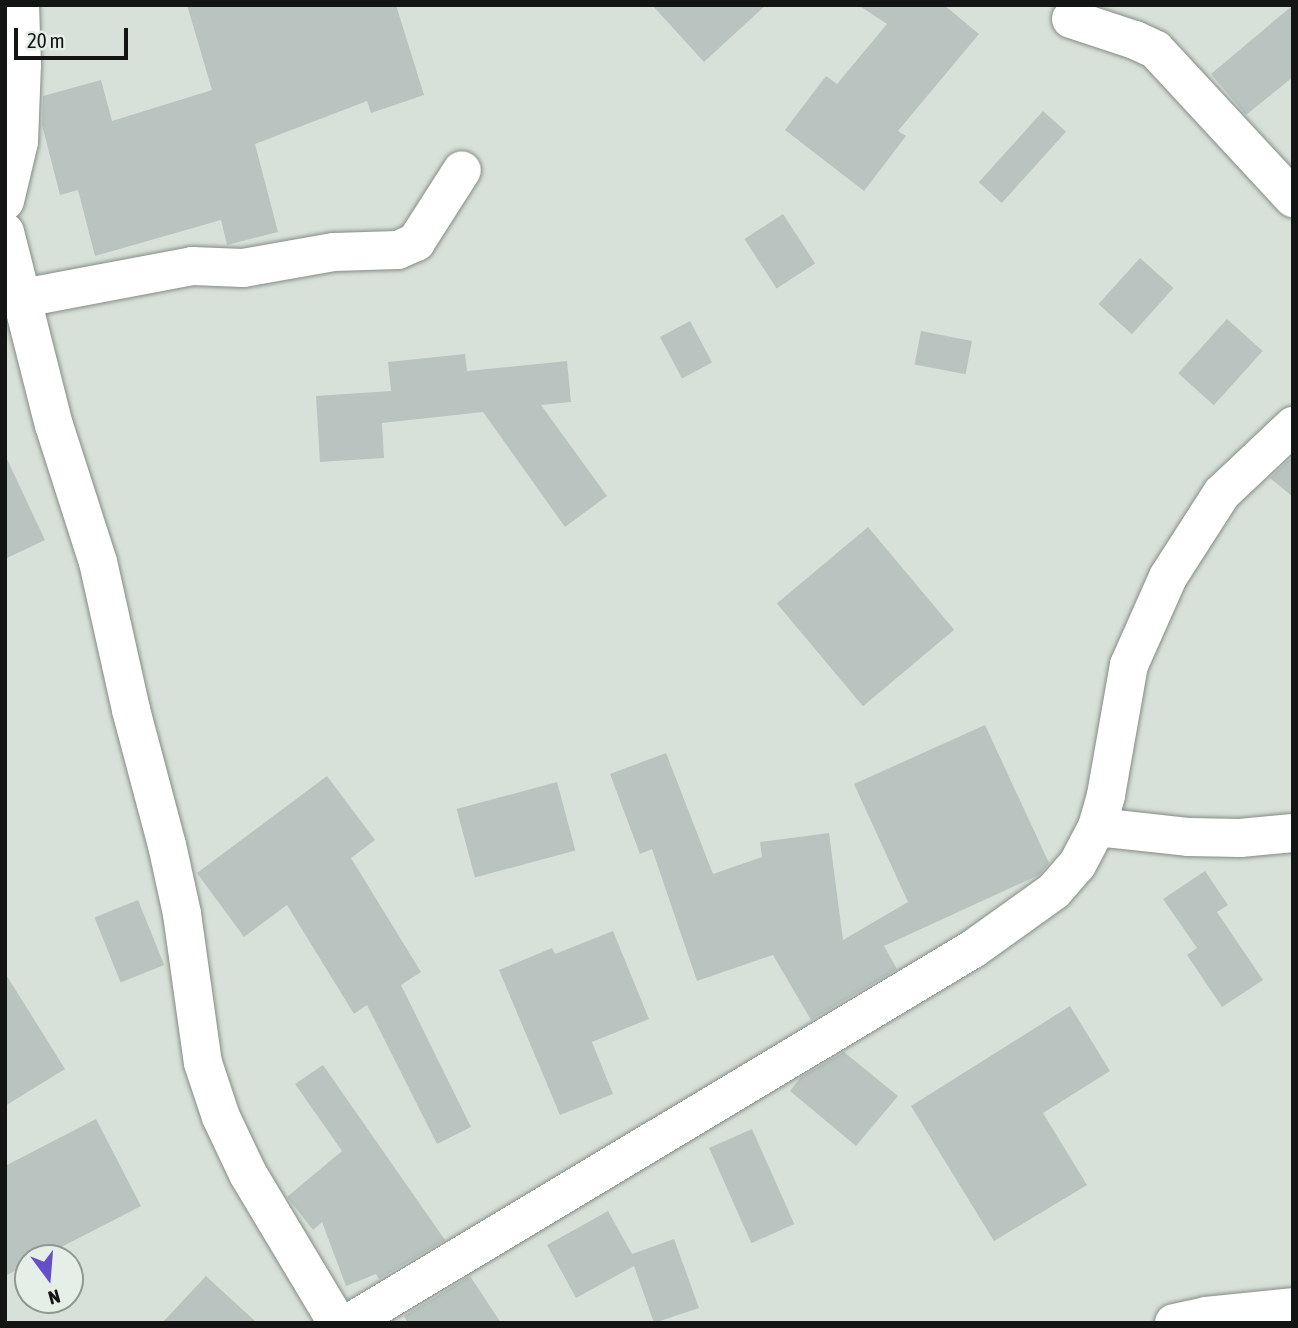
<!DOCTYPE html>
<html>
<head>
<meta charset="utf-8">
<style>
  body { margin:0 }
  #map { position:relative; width:1298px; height:1328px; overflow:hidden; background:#d8e1d9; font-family:"Asap Condensed",sans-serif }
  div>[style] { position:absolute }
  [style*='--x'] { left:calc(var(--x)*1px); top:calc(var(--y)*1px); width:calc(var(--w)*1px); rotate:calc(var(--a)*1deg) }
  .building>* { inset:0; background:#b9c4c1; transform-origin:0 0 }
  .roads { filter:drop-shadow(0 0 2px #848c85) drop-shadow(0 0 2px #848c85) }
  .minor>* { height:38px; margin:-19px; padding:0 19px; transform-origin:19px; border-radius:19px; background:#fff }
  span { translate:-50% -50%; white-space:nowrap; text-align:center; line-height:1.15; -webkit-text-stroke:6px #e5eee7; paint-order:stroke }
  .frame { position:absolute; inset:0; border:7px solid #121513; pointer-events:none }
  .north { position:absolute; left:14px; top:1244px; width:70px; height:70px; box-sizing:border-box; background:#e5eee7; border:2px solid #919792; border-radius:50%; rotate:164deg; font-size:19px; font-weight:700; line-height:28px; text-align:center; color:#121513 }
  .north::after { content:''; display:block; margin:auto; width:24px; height:32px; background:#644fc8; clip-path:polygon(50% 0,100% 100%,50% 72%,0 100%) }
  .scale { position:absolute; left:14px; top:28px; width:114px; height:32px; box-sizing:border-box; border:4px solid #121513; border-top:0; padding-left:9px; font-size:21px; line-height:24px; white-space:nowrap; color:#121513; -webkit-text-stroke:5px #e5eee7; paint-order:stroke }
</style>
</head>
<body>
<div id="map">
  <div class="building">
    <div style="clip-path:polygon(187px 5px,396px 5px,424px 95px,371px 113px,367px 101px,255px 144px,278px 232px,227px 245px,221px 220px,95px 256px,78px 190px,60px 195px,42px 125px,43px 96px,101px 80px,112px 121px,212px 90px)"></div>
    <div style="clip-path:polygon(652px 5px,766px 5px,704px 62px)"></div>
    <div style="clip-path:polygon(858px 5px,944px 5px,979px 34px,898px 131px,906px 136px,864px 191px,785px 130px,826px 76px,837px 84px,887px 24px)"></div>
    <div style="clip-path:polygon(1293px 5px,1293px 77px,1246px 115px,1211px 74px)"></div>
    <div style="left:1043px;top:111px;width:31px;height:96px;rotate:42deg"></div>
    <div style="left:783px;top:214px;width:59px;height:46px;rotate:57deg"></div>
    <div style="left:1140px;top:258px;width:45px;height:62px;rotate:42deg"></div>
    <div style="left:1227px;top:319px;width:48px;height:73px;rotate:42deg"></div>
    <div style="left:690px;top:321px;width:47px;height:34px;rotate:62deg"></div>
    <div style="left:921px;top:331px;width:52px;height:34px;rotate:11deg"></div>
    <div style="clip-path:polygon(465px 354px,467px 371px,567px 361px,571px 402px,541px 405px,607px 496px,565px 527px,483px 412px,382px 423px,384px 458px,320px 462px,316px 396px,391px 391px,388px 362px)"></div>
    <div style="clip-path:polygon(5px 455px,45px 540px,5px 559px)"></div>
    <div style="clip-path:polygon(1293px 456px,1293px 497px,1270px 478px)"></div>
    <div style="left:868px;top:527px;width:134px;height:119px;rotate:50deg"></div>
    <div style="clip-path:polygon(985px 725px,1049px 863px,1039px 875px,884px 946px,897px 969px,811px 1020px,773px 955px,697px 981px,652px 849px,640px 854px,610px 774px,666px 753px,713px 874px,762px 857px,760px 842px,829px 833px,843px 940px,908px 902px,854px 784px)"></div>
    <div style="clip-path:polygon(327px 776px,375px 840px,351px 858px,421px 972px,401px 985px,471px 1127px,437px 1144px,367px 1005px,354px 1014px,287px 905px,244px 937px,197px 873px)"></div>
    <div style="left:557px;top:782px;width:71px;height:104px;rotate:75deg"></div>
    <div style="clip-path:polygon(1205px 871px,1228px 905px,1217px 912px,1263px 980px,1222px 1007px,1187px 955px,1197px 948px,1163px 899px)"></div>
    <div style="left:138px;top:900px;width:70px;height:47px;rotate:68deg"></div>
    <div style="clip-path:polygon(613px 931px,649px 1019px,592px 1042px,613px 1094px,560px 1115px,499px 970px,552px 948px,555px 954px)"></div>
    <div style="clip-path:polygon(5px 973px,65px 1069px,5px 1106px)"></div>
    <div style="clip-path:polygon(1070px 1006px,1110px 1071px,1043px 1113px,1087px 1185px,994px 1241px,911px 1106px)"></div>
    <div style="clip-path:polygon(844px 1052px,898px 1096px,856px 1146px,790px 1091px,801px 1077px)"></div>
    <div style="clip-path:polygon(323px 1065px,445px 1240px,379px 1279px,376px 1274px,346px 1286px,322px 1222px,313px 1230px,287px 1197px,342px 1151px,295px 1084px)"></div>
    <div style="clip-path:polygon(96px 1119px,141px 1206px,40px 1258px,28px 1258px,28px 1264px,5px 1276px,5px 1166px)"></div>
    <div style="left:752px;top:1129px;width:104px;height:47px;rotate:66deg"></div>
    <div style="clip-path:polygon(608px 1211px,632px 1254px,674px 1239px,699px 1308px,654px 1323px,634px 1266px,576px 1298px,547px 1245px)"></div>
    <div style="clip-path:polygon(206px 1276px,257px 1323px,162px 1323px)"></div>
    <div style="clip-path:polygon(470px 1276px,501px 1323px,408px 1323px,404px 1316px)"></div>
  </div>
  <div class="roads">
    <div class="minor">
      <div style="--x:1071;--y:19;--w:67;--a:18.2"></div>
      <div style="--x:1135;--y:40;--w:23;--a:25"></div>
      <div style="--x:1156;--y:50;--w:202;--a:47.2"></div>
      <div style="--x:5;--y:201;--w:61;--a:-76.7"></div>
      <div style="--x:19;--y:142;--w:77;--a:-87.8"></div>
      <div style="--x:22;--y:65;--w:60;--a:-91.9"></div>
      <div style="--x:5;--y:232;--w:199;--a:75.8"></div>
      <div style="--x:54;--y:425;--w:144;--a:72.2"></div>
      <div style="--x:98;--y:562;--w:152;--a:77.4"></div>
      <div style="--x:131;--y:710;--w:140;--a:75.1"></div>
      <div style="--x:167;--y:845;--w:71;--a:77.7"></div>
      <div style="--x:182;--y:914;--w:150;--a:82"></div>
      <div style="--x:203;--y:1063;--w:57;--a:71.6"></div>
      <div style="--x:221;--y:1117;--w:63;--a:64.7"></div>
      <div style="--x:248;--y:1174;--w:174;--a:59.1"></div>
      <div style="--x:23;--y:298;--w:172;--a:-10.7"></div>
      <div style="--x:192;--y:266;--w:51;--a:2.2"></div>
      <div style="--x:243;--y:268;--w:92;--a:-10"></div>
      <div style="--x:334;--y:252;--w:64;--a:-1.8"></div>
      <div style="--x:398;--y:250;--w:20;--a:-24"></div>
      <div style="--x:416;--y:242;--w:85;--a:-57.4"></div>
      <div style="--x:1097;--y:827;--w:93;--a:6.2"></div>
      <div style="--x:1189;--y:837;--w:51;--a:1.1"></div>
      <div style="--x:1240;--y:838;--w:53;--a:-5.4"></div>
      <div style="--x:349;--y:1323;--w:727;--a:-30.94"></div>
      <div style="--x:973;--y:949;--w:100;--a:-35.6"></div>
      <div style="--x:1054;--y:891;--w:35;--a:-49"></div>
      <div style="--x:1077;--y:865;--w:43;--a:-62.2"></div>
      <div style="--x:1097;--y:827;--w:33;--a:-74"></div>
      <div style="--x:1106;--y:795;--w:132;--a:-80"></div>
      <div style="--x:1129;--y:665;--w:96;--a:-66.1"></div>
      <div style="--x:1168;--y:577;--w:100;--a:-57.3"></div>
      <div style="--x:1222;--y:493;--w:98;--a:-43.3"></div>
      <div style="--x:1174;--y:1323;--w:33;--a:-12"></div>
      <div style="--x:1206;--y:1316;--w:87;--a:-5.9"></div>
    </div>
  </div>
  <div class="frame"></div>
  <div class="north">N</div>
  <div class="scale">20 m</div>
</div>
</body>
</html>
